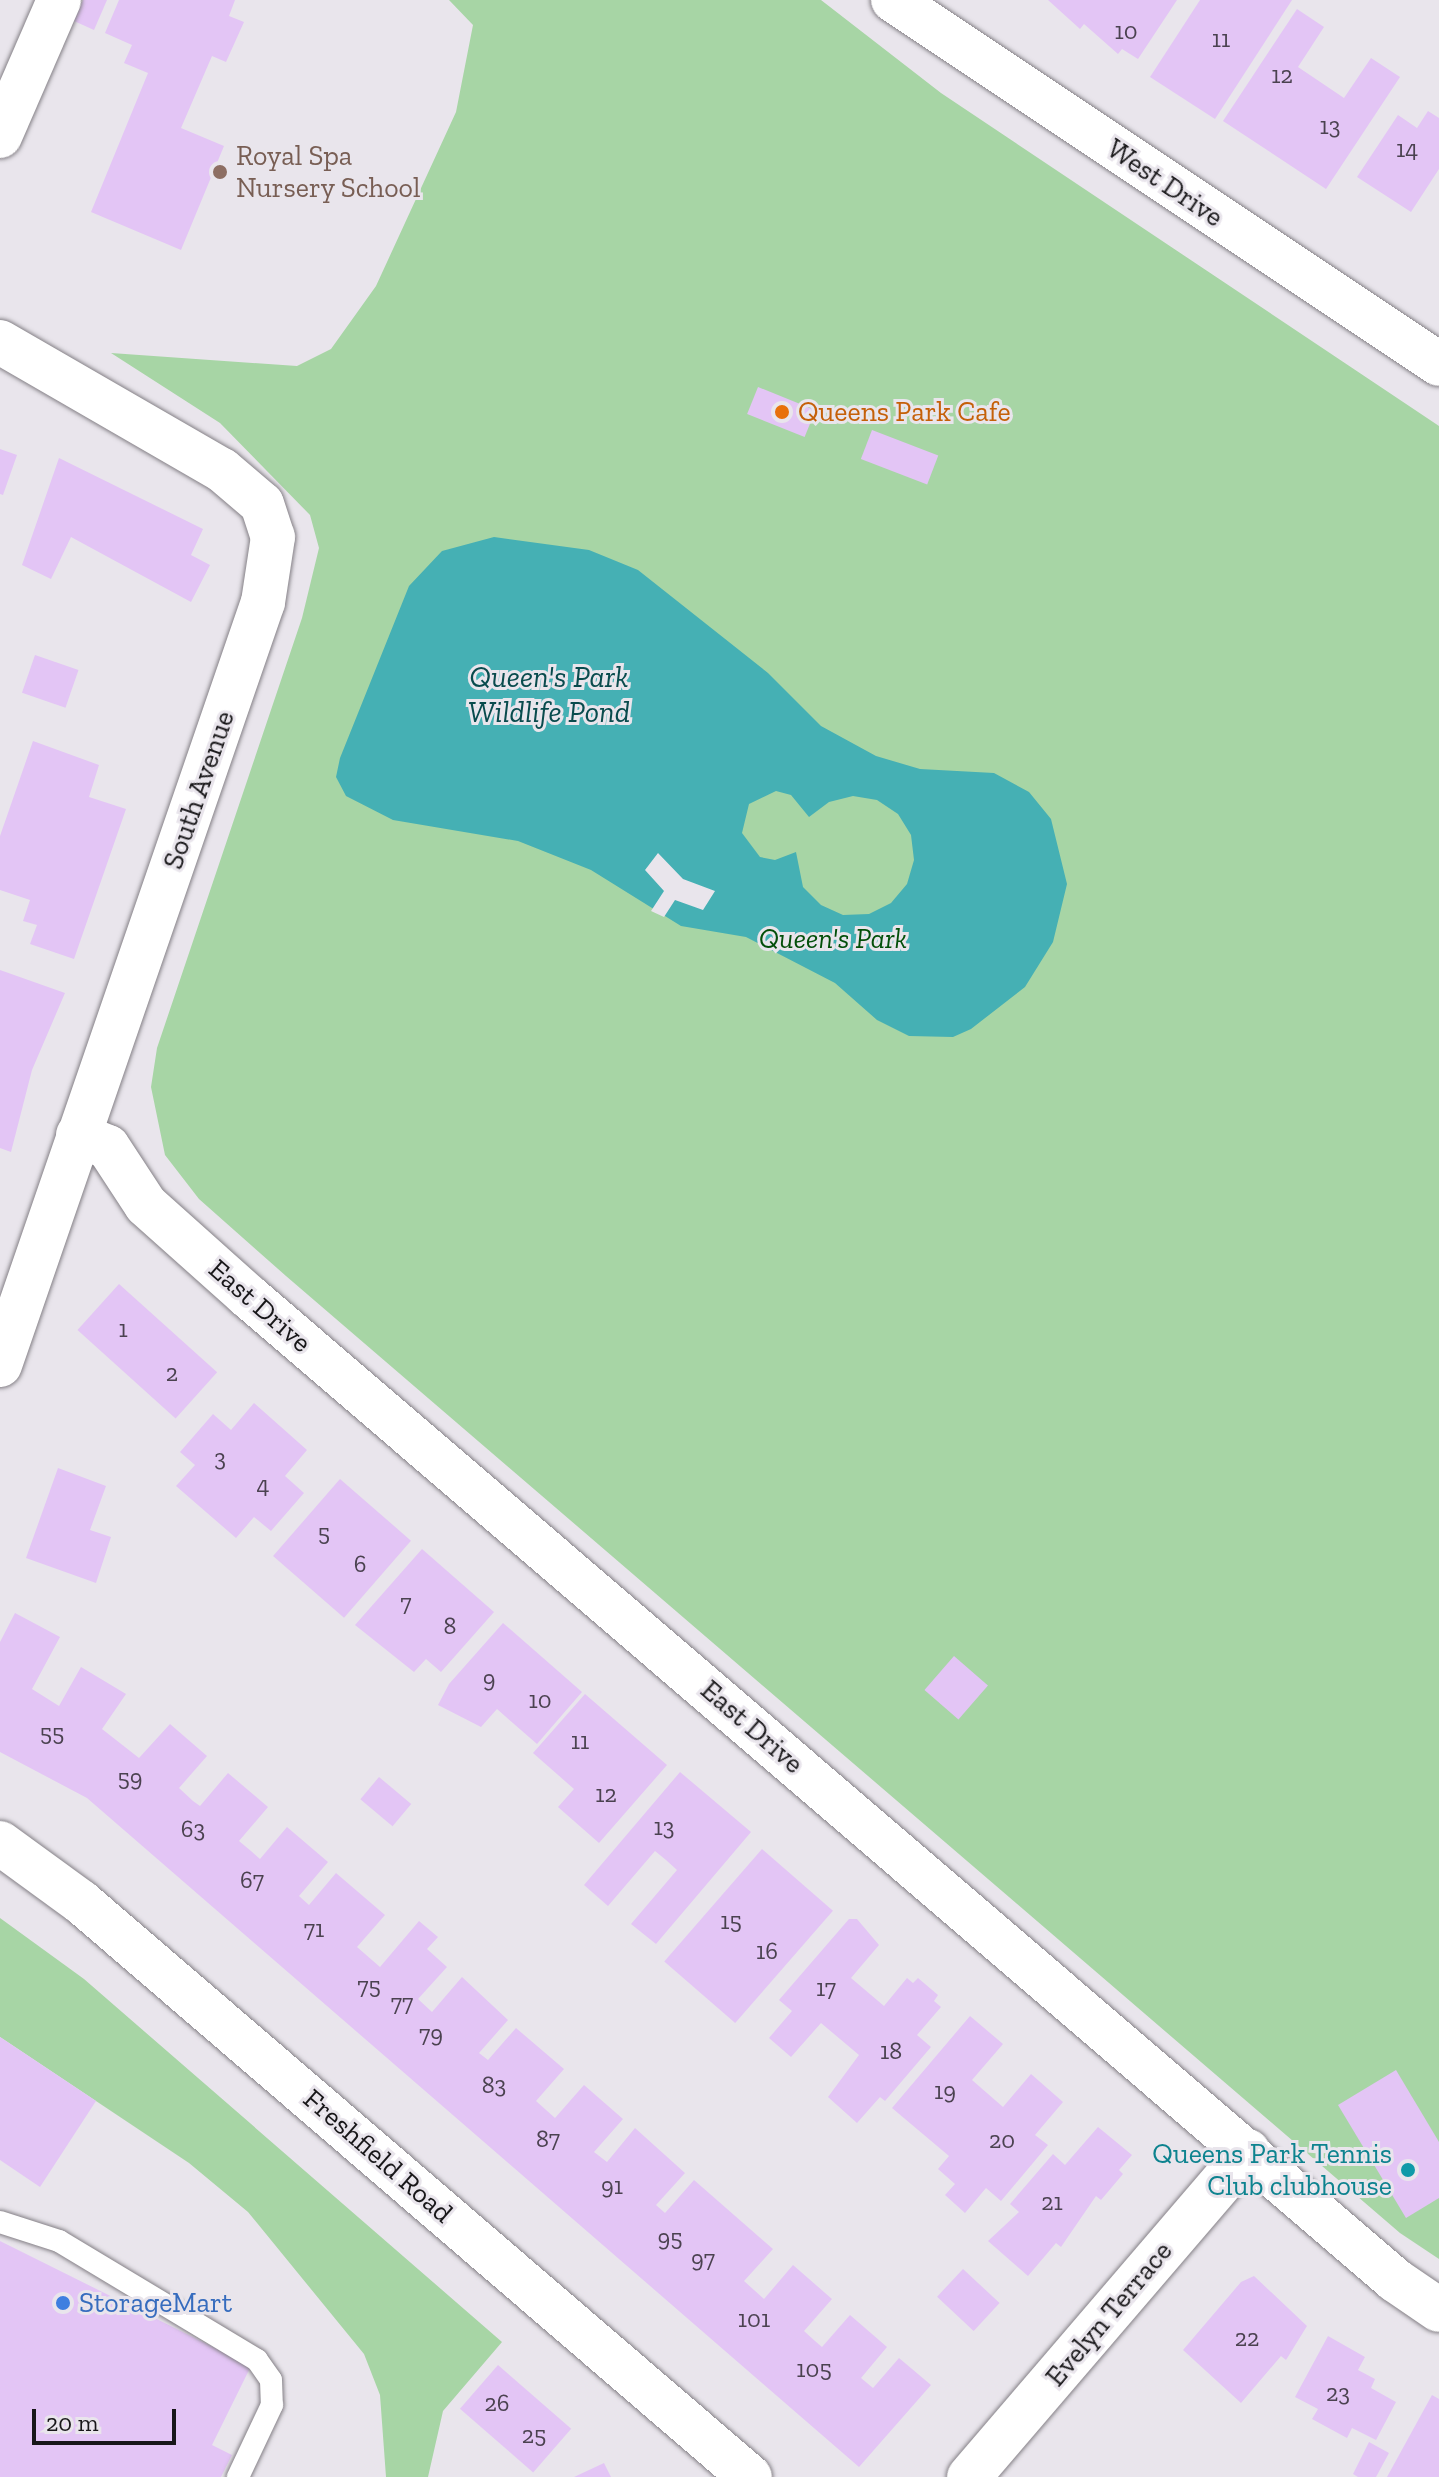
<!DOCTYPE html>
<html>
<head>
<meta charset="utf-8">
<style>
  body { margin:0 }
  #map { position:relative; width:1439px; height:2477px; overflow:hidden; background:#e9e5ec; font-family:"Zilla Slab",serif }
  div>[style] { position:absolute }
  [style*='--x'] { left:calc(var(--x)*1px); top:calc(var(--y)*1px); width:calc(var(--w)*1px); rotate:calc(var(--a)*1deg) }
  .green>* { inset:0; background:#a7d5a5 }
  .water>* { inset:0; background:#45b0b4 }
  .pier>* { inset:0; background:#e9e5ec }
  .building>* { inset:0; background:#e3c5f5; transform-origin:0 0 }
  .roads { filter:drop-shadow(0 0 2px #848086) drop-shadow(0 0 2px #848086) }
  .lane>* { height:22px; margin:-11px; padding:0 11px; transform-origin:11px; border-radius:11px; background:#fff }
  .street>* { height:44px; margin:-22px; padding:0 22px; transform-origin:22px; border-radius:22px; background:#fff }
  .dots>* { width:22px; height:22px; translate:-50% -50%; box-sizing:border-box; border:4px solid #e9e5ec; border-radius:50% }
  span { translate:-50% -50%; white-space:nowrap; text-align:center; line-height:1.15; -webkit-text-stroke:6px #e9e5ec; paint-order:stroke }
  .number-label { font-size:24px; color:#4b4250 }
  .number-label span { -webkit-text-stroke-width:0 }
  .education-label { font-size:28px; color:#785e54 }
  .left { translate:0 -50%; text-align:left }
  .street-label { font-size:28px; color:#181719 }
  .food-label { font-size:28px; color:#c56008 }
  .park-label { font-size:28px; color:#034f09; font-style:italic }
  .culture-label { font-size:28px; color:#0d838f }
  .right { translate:-100% -50%; text-align:right }
  .shop-label { font-size:28px; color:#366cbe }
  .water-label { font-size:30px; color:#094b4d; font-style:italic }
  .scale { position:absolute; left:32px; top:2409px; width:144px; height:36px; box-sizing:border-box; border:4px solid #181719; border-top:0; padding-left:10px; font-size:24px; line-height:28px; white-space:nowrap; color:#181719; -webkit-text-stroke:6px #e9e5ec; paint-order:stroke }
</style>
</head>
<body>
<div id="map">
  <div class="green">
    <div style="clip-path:polygon(449px 0,821px 0,941px 93px,1439px 426px,1439px 2259px,1400px 2233px,286px 1276px,199px 1199px,165px 1155px,151px 1087px,157px 1048px,302px 618px,319px 548px,310px 515px,220px 423px,111px 353px,297px 366px,331px 349px,376px 286px,456px 112px,473px 25px)"></div>
    <div style="clip-path:polygon(0 1918px,84px 1979px,502px 2342px,443px 2411px,428px 2477px,386px 2477px,380px 2395px,364px 2354px,248px 2212px,189px 2163px,0 2037px)"></div>
  </div>
  <div class="water">
    <div style="clip-path:polygon(evenodd,494px 537px,589px 550px,638px 570px,768px 673px,821px 726px,876px 756px,920px 769px,994px 773px,1029px 792px,1051px 819px,1067px 884px,1053px 942px,1025px 987px,971px 1029px,953px 1037px,909px 1036px,877px 1020px,835px 983px,746px 937px,681px 926px,591px 870px,518px 841px,393px 820px,346px 796px,336px 777px,340px 758px,409px 586px,442px 551px,494px 537px,776px 791px,791px 795px,809px 817px,829px 802px,853px 796px,877px 800px,898px 814px,911px 835px,914px 860px,907px 884px,891px 903px,869px 914px,843px 915px,821px 905px,803px 887px,796px 852px,775px 860px,760px 857px,742px 833px,749px 804px,776px 791px)"></div>
  </div>
  <div class="pier">
    <div style="clip-path:polygon(658px 853px,683px 879px,715px 891px,703px 910px,675px 900px,664px 917px,651px 911px,664px 891px,645px 870px)"></div>
  </div>
  <div class="building">
    <div style="clip-path:polygon(83px 0,107px 0,94px 30px,74px 21px)"></div>
    <div style="clip-path:polygon(119px 0,235px 0,229px 16px,244px 22px,226px 62px,212px 56px,181px 128px,224px 146px,181px 250px,91px 212px,148px 73px,124px 63px,132px 45px,105px 33px)"></div>
    <div style="clip-path:polygon(1048px 0,1177px 0,1138px 59px,1122px 49px,1118px 54px,1084px 24px,1080px 29px)"></div>
    <div style="clip-path:polygon(1200px 0,1292px 0,1215px 119px,1150px 77px)"></div>
    <div style="clip-path:polygon(1297px 9px,1324px 27px,1298px 67px,1344px 98px,1371px 58px,1400px 77px,1326px 189px,1223px 121px)"></div>
    <div style="clip-path:polygon(1428px 111px,1439px 118px,1439px 169px,1411px 212px,1357px 177px,1398px 115px,1417px 128px)"></div>
    <div style="left:758px;top:387px;width:62px;height:29px;rotate:22deg"></div>
    <div style="left:872px;top:430px;width:71px;height:31px;rotate:21deg"></div>
    <div style="clip-path:polygon(0 449px,17px 455px,3px 495px,0 494px)"></div>
    <div style="clip-path:polygon(59px 458px,203px 529px,191px 555px,210px 565px,191px 602px,71px 537px,51px 579px,22px 565px)"></div>
    <div style="left:35px;top:655px;width:46px;height:40px;rotate:19deg"></div>
    <div style="clip-path:polygon(33px 741px,99px 765px,89px 797px,126px 809px,74px 959px,30px 944px,37px 925px,23px 921px,30px 900px,0 890px,0 836px)"></div>
    <div style="clip-path:polygon(0 970px,65px 993px,32px 1070px,11px 1152px,0 1148px)"></div>
    <div style="left:119px;top:1284px;width:132px;height:62px;rotate:42deg"></div>
    <div style="clip-path:polygon(254px 1403px,307px 1450px,285px 1476px,304px 1493px,271px 1531px,254px 1517px,236px 1538px,176px 1486px,195px 1465px,180px 1452px,213px 1414px,231px 1430px)"></div>
    <div style="clip-path:polygon(58px 1468px,106px 1486px,90px 1530px,111px 1537px,96px 1583px,26px 1558px)"></div>
    <div style="left:340px;top:1479px;width:94px;height:102px;rotate:41deg"></div>
    <div style="clip-path:polygon(422px 1549px,494px 1612px,441px 1672px,426px 1659px,414px 1672px,355px 1625px)"></div>
    <div style="clip-path:polygon(15px 1613px,60px 1637px,32px 1689px,59px 1706px,81px 1667px,126px 1694px,102px 1729px,139px 1758px,170px 1724px,207px 1756px,179px 1788px,193px 1801px,200px 1806px,228px 1773px,268px 1807px,239px 1841px,251px 1851px,260px 1859px,287px 1827px,328px 1862px,299px 1896px,309px 1905px,336px 1873px,385px 1915px,357px 1947px,380px 1967px,419px 1921px,438px 1937px,427px 1949px,447px 1967px,418px 1999px,432px 2012px,462px 1977px,508px 2020px,479px 2053px,488px 2060px,516px 2028px,564px 2069px,536px 2101px,555px 2118px,584px 2085px,623px 2119px,594px 2152px,607px 2162px,635px 2128px,685px 2173px,656px 2205px,665px 2213px,694px 2180px,773px 2249px,744px 2281px,764px 2299px,793px 2265px,832px 2299px,804px 2331px,815px 2341px,822px 2347px,850px 2315px,887px 2347px,861px 2378px,873px 2388px,899px 2358px,931px 2385px,859px 2467px,87px 1798px,0 1752px,0 1642px)"></div>
    <div style="clip-path:polygon(503px 1623px,582px 1692px,537px 1744px,497px 1709px,481px 1727px,438px 1705px,449px 1684px)"></div>
    <div style="left:954px;top:1656px;width:45px;height:45px;rotate:41deg"></div>
    <div style="clip-path:polygon(585px 1694px,667px 1765px,599px 1843px,558px 1807px,574px 1789px,533px 1753px)"></div>
    <div style="clip-path:polygon(680px 1772px,751px 1832px,656px 1944px,631px 1924px,677px 1870px,666px 1860px,655px 1851px,608px 1906px,584px 1885px)"></div>
    <div style="left:379px;top:1777px;width:42px;height:29px;rotate:40deg"></div>
    <div style="left:762px;top:1849px;width:94px;height:149px;rotate:41deg"></div>
    <div style="clip-path:polygon(849px 1919px,857px 1919px,879px 1945px,851px 1978px,884px 2006px,907px 1978px,913px 1983px,918px 1978px,938px 1995px,934px 2001px,941px 2007px,917px 2035px,931px 2047px,885px 2101px,880px 2097px,857px 2123px,828px 2097px,859px 2055px,821px 2023px,791px 2057px,769px 2038px,792px 2011px,779px 2000px)"></div>
    <div style="clip-path:polygon(970px 2016px,1003px 2044px,972px 2080px,1003px 2107px,1031px 2074px,1063px 2102px,1035px 2135px,1048px 2145px,1001px 2201px,986px 2188px,965px 2213px,945px 2195px,955px 2184px,938px 2169px,949px 2156px,892px 2108px)"></div>
    <div style="clip-path:polygon(0 2037px,96px 2101px,40px 2187px,0 2160px)"></div>
    <div style="clip-path:polygon(1396px 2070px,1439px 2142px,1439px 2198px,1406px 2218px,1338px 2105px)"></div>
    <div style="clip-path:polygon(1098px 2127px,1132px 2155px,1119px 2170px,1123px 2174px,1101px 2200px,1096px 2196px,1061px 2247px,1056px 2243px,1028px 2276px,988px 2241px,1019px 2212px,1010px 2204px,1053px 2154px,1065px 2165px)"></div>
    <div style="clip-path:polygon(0 2241px,251px 2366px,212px 2445px,232px 2455px,221px 2477px,0 2477px)"></div>
    <div style="left:963px;top:2269px;width:50px;height:38px;rotate:43deg"></div>
    <div style="clip-path:polygon(1254px 2276px,1307px 2326px,1286px 2360px,1281px 2356px,1241px 2403px,1183px 2350px,1241px 2282px)"></div>
    <div style="clip-path:polygon(1328px 2336px,1365px 2357px,1358px 2370px,1375px 2379px,1371px 2388px,1396px 2402px,1376px 2440px,1352px 2428px,1347px 2438px,1312px 2419px,1318px 2409px,1295px 2397px)"></div>
    <div style="left:498px;top:2365px;width:97px;height:58px;rotate:41deg"></div>
    <div style="clip-path:polygon(1432px 2395px,1439px 2399px,1439px 2477px,1387px 2477px)"></div>
    <div style="clip-path:polygon(1369px 2442px,1389px 2453px,1376px 2477px,1358px 2477px,1353px 2474px)"></div>
    <div style="clip-path:polygon(604px 2463px,611px 2477px,574px 2477px)"></div>
  </div>
  <div class="roads">
    <div class="lane">
      <div style="--x:0;--y:2222;--w:62;--a:17.9"></div>
      <div style="--x:59;--y:2241;--w:231;--a:31"></div>
      <div style="--x:257;--y:2360;--w:24;--a:55"></div>
      <div style="--x:271;--y:2380;--w:25;--a:88"></div>
      <div style="--x:272;--y:2405;--w:80;--a:115.3"></div>
    </div>
    <div class="street">
      <div style="--x:893;--y:0;--w:656;--a:33.69"></div>
      <div style="--x:0;--y:136;--w:148;--a:-66.5"></div>
      <div style="--x:0;--y:342;--w:256;--a:30"></div>
      <div style="--x:222;--y:470;--w:52;--a:40.4"></div>
      <div style="--x:262;--y:504;--w:35;--a:72"></div>
      <div style="--x:273;--y:537;--w:66;--a:98.7"></div>
      <div style="--x:263;--y:602;--w:807;--a:109.02"></div>
      <div style="--x:78;--y:1135;--w:32;--a:22"></div>
      <div style="--x:108;--y:1147;--w:69;--a:56.8"></div>
      <div style="--x:146;--y:1205;--w:138;--a:41.8"></div>
      <div style="--x:249;--y:1297;--w:1510;--a:40.62"></div>
      <div style="--x:1395;--y:2280;--w:53;--a:34.3"></div>
      <div style="--x:0;--y:1843;--w:100;--a:36.1"></div>
      <div style="--x:81;--y:1902;--w:882;--a:40.68"></div>
      <div style="--x:969;--y:2477;--w:429;--a:-49.4"></div>
    </div>
  </div>
  <div class="dots">
    <div style="left:220px;top:172px;background:#8d6e63"></div>
    <div style="left:782px;top:412px;background:#e8710a"></div>
    <div style="left:1408px;top:2170px;background:#0f9aa8"></div>
    <div style="left:63px;top:2303px;background:#3f7fe0"></div>
  </div>
  <div class="number-label">
    <span style="left:1126px;top:31px">10</span>
    <span style="left:1221px;top:39px">11</span>
    <span style="left:1282px;top:75px">12</span>
    <span style="left:1330px;top:126px">13</span>
    <span style="left:1407px;top:149px">14</span>
    <span style="left:123px;top:1329px">1</span>
    <span style="left:172px;top:1373px">2</span>
    <span style="left:220px;top:1458px">3</span>
    <span style="left:263px;top:1485px">4</span>
    <span style="left:324px;top:1533px">5</span>
    <span style="left:360px;top:1564px">6</span>
    <span style="left:406px;top:1603px">7</span>
    <span style="left:450px;top:1626px">8</span>
    <span style="left:489px;top:1679px">9</span>
    <span style="left:540px;top:1700px">10</span>
    <span style="left:52px;top:1733px">55</span>
    <span style="left:580px;top:1741px">11</span>
    <span style="left:130px;top:1778px">59</span>
    <span style="left:606px;top:1794px">12</span>
    <span style="left:664px;top:1827px">13</span>
    <span style="left:193px;top:1829px">63</span>
    <span style="left:252px;top:1880px">67</span>
    <span style="left:731px;top:1921px">15</span>
    <span style="left:314px;top:1929px">71</span>
    <span style="left:767px;top:1951px">16</span>
    <span style="left:369px;top:1986px">75</span>
    <span style="left:826px;top:1988px">17</span>
    <span style="left:402px;top:2003px">77</span>
    <span style="left:431px;top:2034px">79</span>
    <span style="left:891px;top:2051px">18</span>
    <span style="left:494px;top:2085px">83</span>
    <span style="left:945px;top:2091px">19</span>
    <span style="left:548px;top:2139px">87</span>
    <span style="left:1002px;top:2140px">20</span>
    <span style="left:612px;top:2186px">91</span>
    <span style="left:1052px;top:2202px">21</span>
    <span style="left:670px;top:2238px">95</span>
    <span style="left:703px;top:2259px">97</span>
    <span style="left:754px;top:2319px">101</span>
    <span style="left:1247px;top:2338px">22</span>
    <span style="left:814px;top:2369px">105</span>
    <span style="left:1338px;top:2393px">23</span>
    <span style="left:497px;top:2403px">26</span>
    <span style="left:534px;top:2435px">25</span>
  </div>
  <div class="education-label">
    <span class="left" style="left:236px;top:172px">Royal Spa<br>Nursery School</span>
  </div>
  <div class="street-label">
    <span style="left:1165px;top:183px;rotate:34deg">West Drive</span>
    <span style="left:199px;top:790px;rotate:-71deg">South Avenue</span>
    <span style="left:260px;top:1306px;rotate:41deg">East Drive</span>
    <span style="left:752px;top:1727px;rotate:41deg">East Drive</span>
    <span style="left:378px;top:2156px;rotate:41deg">Freshfield Road</span>
    <span style="left:1109px;top:2314px;rotate:-50deg">Evelyn Terrace</span>
  </div>
  <div class="food-label">
    <span class="left" style="left:798px;top:412px">Queens Park Cafe</span>
  </div>
  <div class="park-label">
    <span style="left:833px;top:939px">Queen's Park</span>
  </div>
  <div class="culture-label">
    <span class="right" style="left:1392px;top:2170px">Queens Park Tennis<br>Club clubhouse</span>
  </div>
  <div class="shop-label">
    <span class="left" style="left:79px;top:2303px">StorageMart</span>
  </div>
  <div class="water-label">
    <span style="left:549px;top:694px">Queen's Park<br>Wildlife Pond</span>
  </div>
  <div class="scale">20 m</div>
</div>
</body>
</html>
